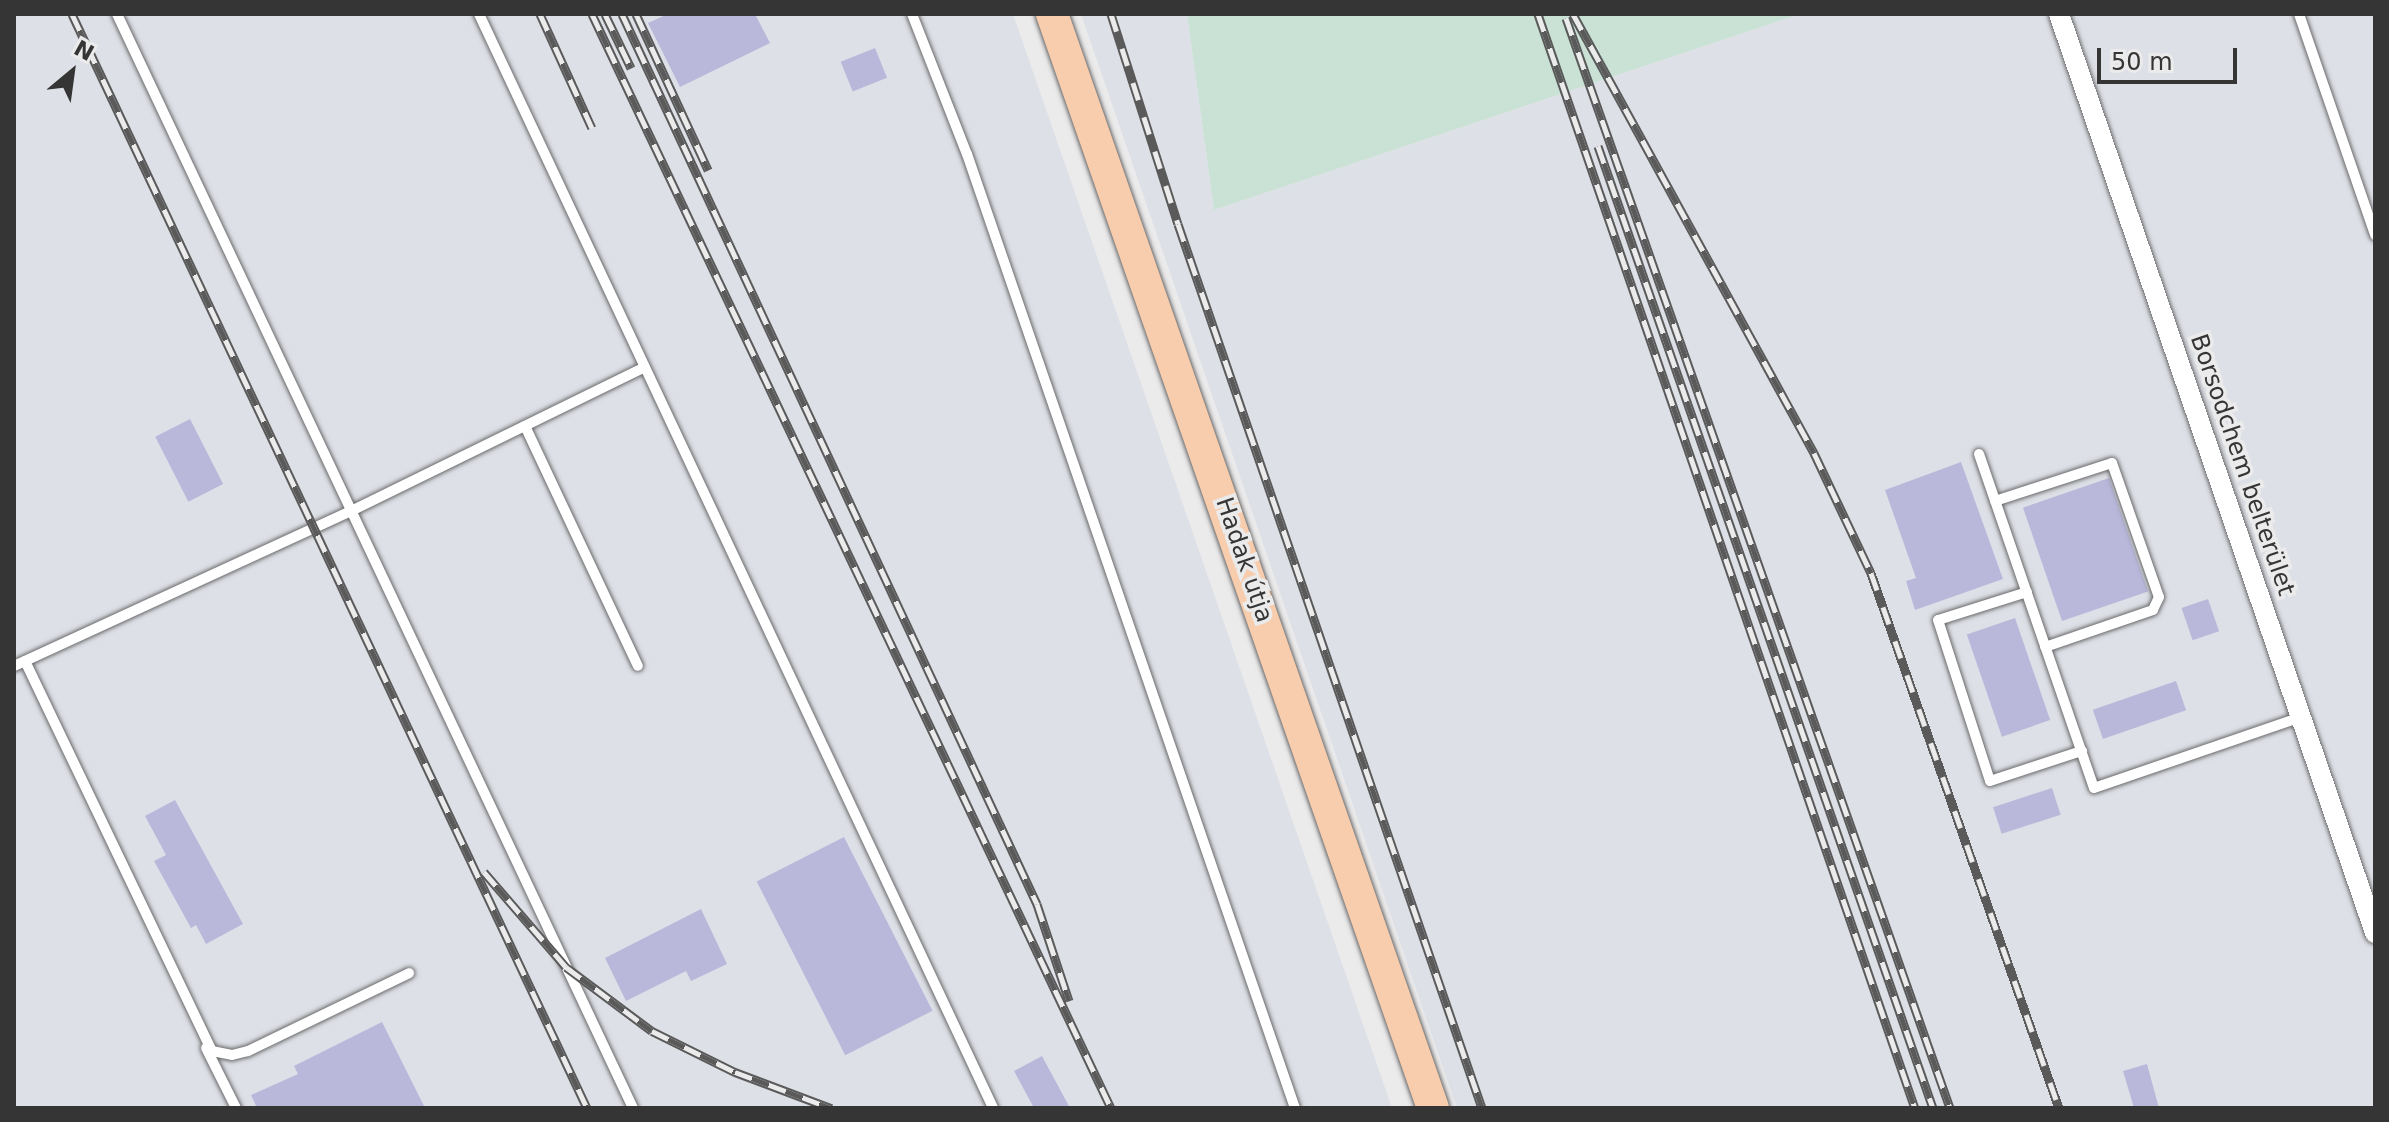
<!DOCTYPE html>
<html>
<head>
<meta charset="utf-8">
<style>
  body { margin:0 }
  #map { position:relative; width:2389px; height:1122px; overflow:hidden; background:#ebebec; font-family:"DejaVu Sans",sans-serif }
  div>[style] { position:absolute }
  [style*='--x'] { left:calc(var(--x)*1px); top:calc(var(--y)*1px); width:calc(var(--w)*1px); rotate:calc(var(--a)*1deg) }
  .built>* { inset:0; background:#dee0e7 }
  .green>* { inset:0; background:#cae2d6 }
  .building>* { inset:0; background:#b9b8db; transform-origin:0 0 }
  .roads { filter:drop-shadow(0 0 2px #6a6a6b) drop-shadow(0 0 2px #6a6a6b) }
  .lane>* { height:10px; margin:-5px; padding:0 5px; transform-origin:5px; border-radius:5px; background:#fff }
  .street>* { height:20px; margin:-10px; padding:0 10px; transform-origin:10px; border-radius:10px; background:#fff }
  .primary>* { height:32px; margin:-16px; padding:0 16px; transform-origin:16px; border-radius:16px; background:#f8cdad }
  .rail>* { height:9px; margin-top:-4.5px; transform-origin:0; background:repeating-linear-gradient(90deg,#ebebec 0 18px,#5a5a5a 0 36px); box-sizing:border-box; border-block:2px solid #5a5a5a }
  span { translate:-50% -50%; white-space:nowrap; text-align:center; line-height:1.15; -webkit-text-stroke:7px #ebebec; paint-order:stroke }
  .street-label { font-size:24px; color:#353535 }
  .frame { position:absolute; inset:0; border:16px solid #353535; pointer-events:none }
  .north { position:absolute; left:32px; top:32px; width:80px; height:80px; -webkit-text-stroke:6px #ebebec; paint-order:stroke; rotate:29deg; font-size:22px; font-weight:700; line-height:32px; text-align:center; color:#353535 }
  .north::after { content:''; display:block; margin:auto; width:28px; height:36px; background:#353535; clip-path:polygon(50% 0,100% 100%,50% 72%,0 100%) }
  .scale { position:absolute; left:2097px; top:48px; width:140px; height:36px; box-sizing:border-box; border:4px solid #353535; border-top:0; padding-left:10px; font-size:24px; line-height:28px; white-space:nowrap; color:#353535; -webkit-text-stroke:6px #ebebec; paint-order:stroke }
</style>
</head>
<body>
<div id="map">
  <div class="built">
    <div style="clip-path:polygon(14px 14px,1013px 14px,1392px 1108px,14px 1108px)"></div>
    <div style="clip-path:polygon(1081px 14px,1187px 14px,1214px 210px,1800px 14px,2375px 14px,2375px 1108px,1457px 1108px)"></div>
  </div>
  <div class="green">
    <div style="clip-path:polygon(1187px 14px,1800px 14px,1214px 210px)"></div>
  </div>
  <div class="building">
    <div style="clip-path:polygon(668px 14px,755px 14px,770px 43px,680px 87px,648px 23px)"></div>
    <div style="left:875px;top:48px;width:32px;height:37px;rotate:68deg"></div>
    <div style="left:190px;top:419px;width:73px;height:39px;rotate:63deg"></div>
    <div style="clip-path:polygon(1961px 462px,2003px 579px,1915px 610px,1906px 581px,1916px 578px,1885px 490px)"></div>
    <div style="left:2109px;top:478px;width:120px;height:91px;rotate:71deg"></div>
    <div style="left:2208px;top:599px;width:34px;height:28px;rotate:71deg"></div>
    <div style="left:2015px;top:618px;width:108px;height:51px;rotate:71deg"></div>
    <div style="left:2176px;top:681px;width:31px;height:88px;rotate:71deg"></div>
    <div style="left:2052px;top:788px;width:28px;height:62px;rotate:72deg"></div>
    <div style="clip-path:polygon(175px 800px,243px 924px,206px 944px,196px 925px,191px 928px,154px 861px,166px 855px,145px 816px)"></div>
    <div style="left:844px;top:837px;width:195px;height:98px;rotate:63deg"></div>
    <div style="clip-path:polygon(701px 909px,727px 964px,691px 981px,686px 971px,626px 1001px,605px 958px)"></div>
    <div style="clip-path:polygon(382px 1022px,425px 1108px,257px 1108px,251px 1095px,298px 1074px,294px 1066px)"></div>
    <div style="clip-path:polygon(1042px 1056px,1070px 1108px,1034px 1108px,1014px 1071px)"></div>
    <div style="clip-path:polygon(2147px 1064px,2159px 1108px,2134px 1108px,2123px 1071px)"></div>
  </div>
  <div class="roads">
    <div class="lane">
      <div style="--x:117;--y:14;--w:1210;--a:64.75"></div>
      <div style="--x:479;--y:14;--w:1209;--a:64.83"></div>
      <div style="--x:912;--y:14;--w:150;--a:68.6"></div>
      <div style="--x:967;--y:154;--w:1009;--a:71.03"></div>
      <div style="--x:2299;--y:14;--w:234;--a:71"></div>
      <div style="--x:525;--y:426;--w:265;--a:64.8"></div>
      <div style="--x:1979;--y:454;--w:353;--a:71"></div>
      <div style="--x:2094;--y:788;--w:219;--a:-18.9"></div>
      <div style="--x:1995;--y:501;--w:123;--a:-18"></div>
      <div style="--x:2112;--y:463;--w:142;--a:70.7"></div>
      <div style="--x:2159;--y:597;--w:14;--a:115"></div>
      <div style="--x:2153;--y:610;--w:114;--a:161.1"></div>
      <div style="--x:2027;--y:592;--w:93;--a:162.5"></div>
      <div style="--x:1938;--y:620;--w:169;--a:72.1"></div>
      <div style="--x:1990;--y:781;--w:97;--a:-18.1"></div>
      <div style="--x:25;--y:661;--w:433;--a:64.4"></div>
      <div style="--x:212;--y:1051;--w:20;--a:11"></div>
      <div style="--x:232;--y:1055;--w:16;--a:-14"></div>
      <div style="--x:248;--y:1051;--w:179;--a:-25.8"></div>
      <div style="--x:14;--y:666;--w:371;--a:-24.7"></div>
      <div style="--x:351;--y:511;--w:327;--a:-26.1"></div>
      <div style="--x:206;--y:1048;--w:67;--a:63.4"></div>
    </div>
    <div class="street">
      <div style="--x:2059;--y:14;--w:972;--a:71.02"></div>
    </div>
    <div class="primary">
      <div style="--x:1052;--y:14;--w:1158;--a:70.8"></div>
    </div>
  </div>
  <div class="rail">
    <div style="--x:72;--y:14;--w:1209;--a:64.79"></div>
    <div style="--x:540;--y:14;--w:125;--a:65.5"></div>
    <div style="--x:592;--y:14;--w:1211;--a:64.62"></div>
    <div style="--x:605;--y:14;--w:60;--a:64.3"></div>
    <div style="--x:622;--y:14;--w:982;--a:65"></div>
    <div style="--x:1037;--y:904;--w:102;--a:71.7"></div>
    <div style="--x:636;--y:14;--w:172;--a:65.2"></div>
    <div style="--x:1111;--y:14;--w:220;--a:72.3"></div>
    <div style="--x:1178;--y:224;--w:935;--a:71.02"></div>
    <div style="--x:1538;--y:14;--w:1157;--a:70.99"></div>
    <div style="--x:1573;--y:14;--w:501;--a:61.23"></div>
    <div style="--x:1814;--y:453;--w:133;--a:64.6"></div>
    <div style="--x:1871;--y:573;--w:567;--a:70.64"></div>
    <div style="--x:1566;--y:18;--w:1156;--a:70.59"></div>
    <div style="--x:1598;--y:146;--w:1019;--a:70.8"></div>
    <div style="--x:484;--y:872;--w:125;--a:49.2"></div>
    <div style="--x:566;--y:967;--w:107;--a:36.7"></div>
    <div style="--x:652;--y:1031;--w:93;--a:26.3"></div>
    <div style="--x:735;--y:1072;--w:103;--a:20.6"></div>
  </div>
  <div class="street-label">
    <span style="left:2242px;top:465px;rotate:71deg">Borsodchem belterület</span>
    <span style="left:1244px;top:560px;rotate:71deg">Hadak útja</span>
  </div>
  <div class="frame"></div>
  <div class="north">N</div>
  <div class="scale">50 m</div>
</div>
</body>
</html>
